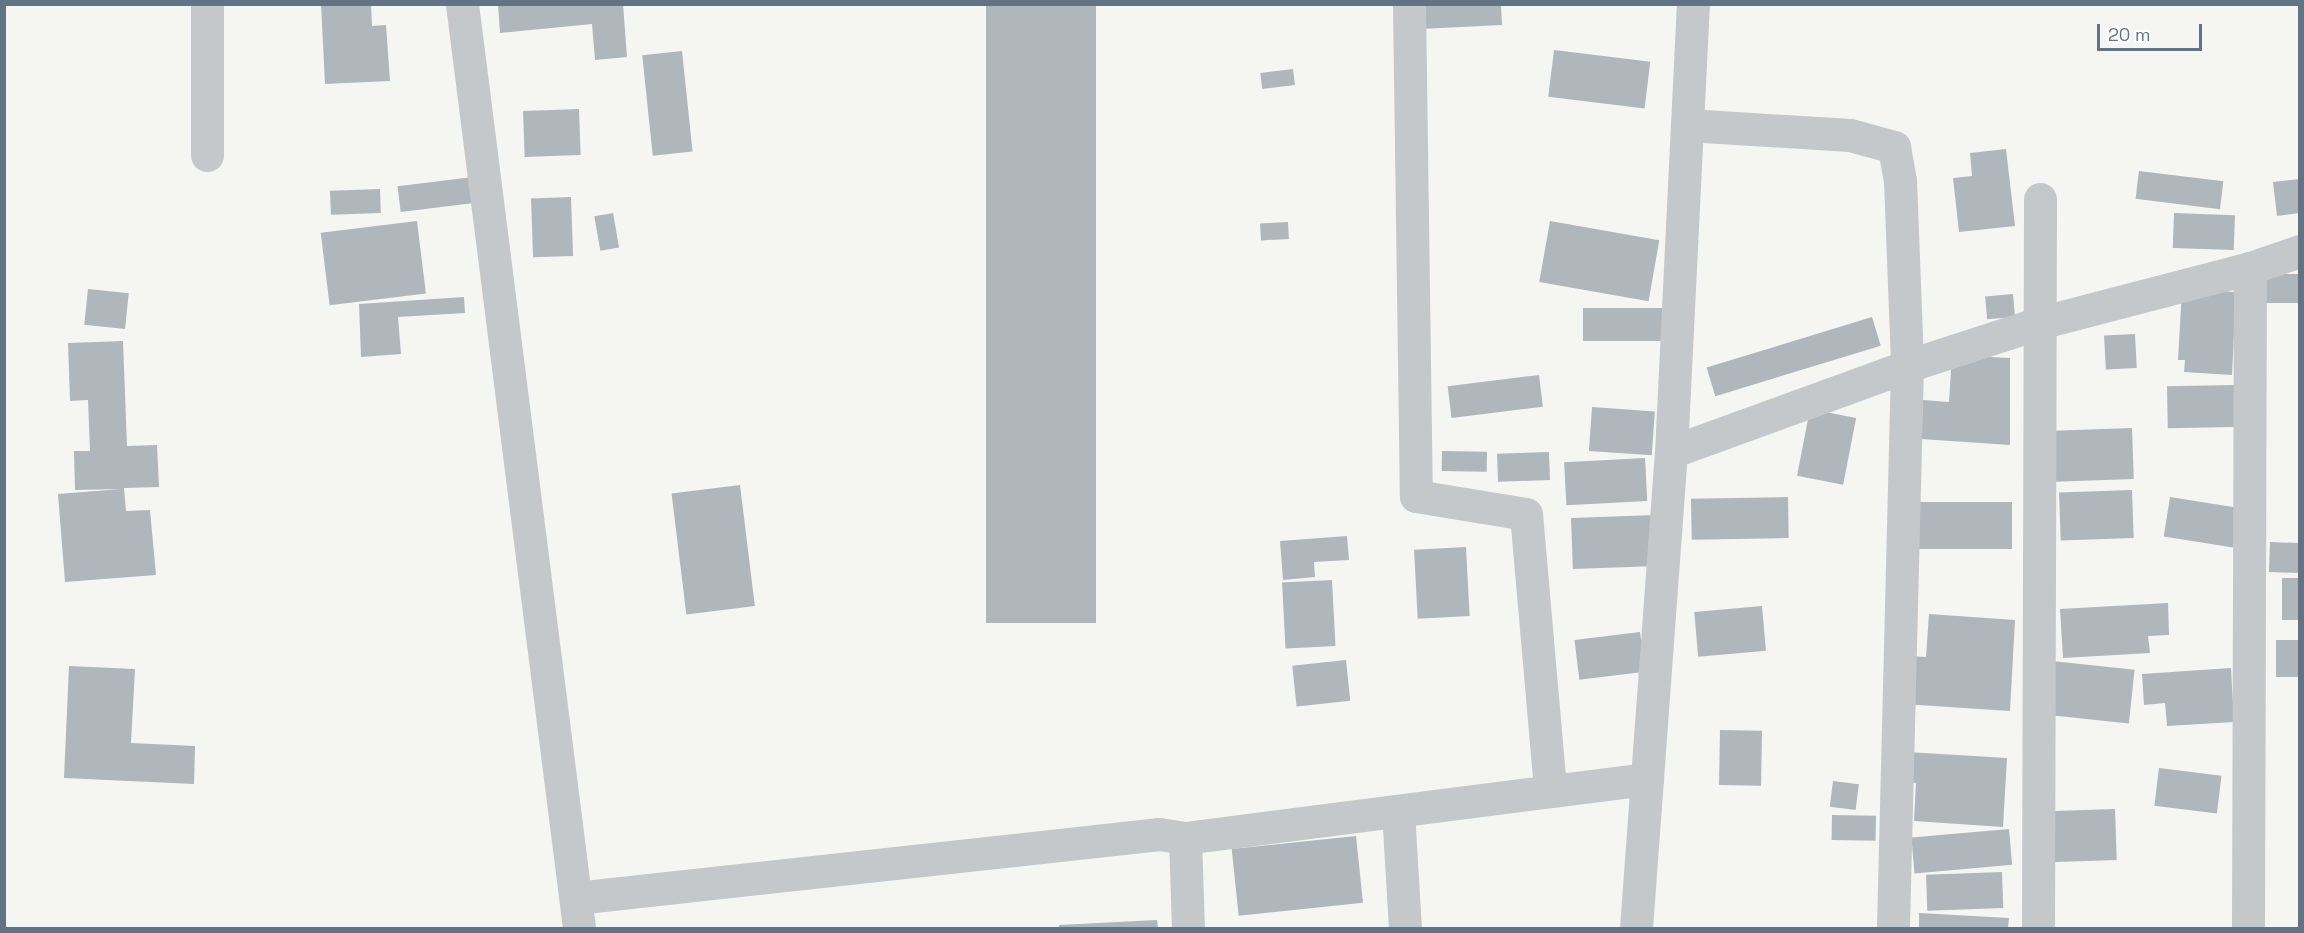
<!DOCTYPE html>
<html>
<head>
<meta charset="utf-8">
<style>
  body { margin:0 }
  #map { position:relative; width:2304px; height:933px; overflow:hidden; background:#f5f6f1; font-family:"Space Grotesk",sans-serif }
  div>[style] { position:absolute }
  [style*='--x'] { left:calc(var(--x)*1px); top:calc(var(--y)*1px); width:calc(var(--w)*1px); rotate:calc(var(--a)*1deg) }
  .building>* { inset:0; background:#afb6bc; transform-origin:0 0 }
  .street>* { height:33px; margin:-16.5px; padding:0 16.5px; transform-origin:16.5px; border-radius:16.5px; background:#c4c8cb }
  span { translate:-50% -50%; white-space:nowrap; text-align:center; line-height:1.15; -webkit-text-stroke:6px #fff; paint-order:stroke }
  .frame { position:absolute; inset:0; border:6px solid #627385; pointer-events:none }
  .scale { position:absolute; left:2097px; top:24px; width:105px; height:27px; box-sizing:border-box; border:3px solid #627385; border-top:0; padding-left:8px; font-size:18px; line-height:21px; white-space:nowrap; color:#627385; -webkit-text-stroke:4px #fff; paint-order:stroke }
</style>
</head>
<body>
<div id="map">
  <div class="building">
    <div style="clip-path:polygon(321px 4px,371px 4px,372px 26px,386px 25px,390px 81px,325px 84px)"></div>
    <div style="clip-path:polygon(498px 4px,623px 4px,627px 57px,595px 60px,592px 24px,500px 33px)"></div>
    <div style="left:986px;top:4px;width:110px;height:619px"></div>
    <div style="clip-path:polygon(1419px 5px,1501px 5px,1502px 25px,1421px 29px)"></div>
    <div style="left:1554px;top:50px;width:97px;height:47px;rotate:7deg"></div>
    <div style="left:682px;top:51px;width:101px;height:40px;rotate:84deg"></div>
    <div style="left:1293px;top:69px;width:16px;height:33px;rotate:83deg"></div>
    <div style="left:579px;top:109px;width:46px;height:56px;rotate:88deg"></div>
    <div style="clip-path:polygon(2006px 149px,2015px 226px,1959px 232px,1953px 178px,1972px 176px,1970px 153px)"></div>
    <div style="left:2139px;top:171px;width:85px;height:28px;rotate:7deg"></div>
    <div style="left:473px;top:177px;width:26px;height:76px;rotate:83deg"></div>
    <div style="clip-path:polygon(2300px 179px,2300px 213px,2277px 216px,2273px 182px)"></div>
    <div style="left:380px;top:189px;width:24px;height:50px;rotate:88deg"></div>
    <div style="left:571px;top:197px;width:59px;height:40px;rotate:88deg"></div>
    <div style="left:613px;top:213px;width:35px;height:19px;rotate:80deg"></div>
    <div style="left:2174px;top:213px;width:61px;height:35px;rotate:2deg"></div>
    <div style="left:417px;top:221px;width:73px;height:97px;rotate:83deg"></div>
    <div style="left:1550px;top:221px;width:111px;height:62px;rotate:10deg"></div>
    <div style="left:1288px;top:222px;width:17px;height:28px;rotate:87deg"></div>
    <div style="left:2300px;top:274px;width:29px;height:37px;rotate:90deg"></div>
    <div style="left:88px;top:289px;width:41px;height:36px;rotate:6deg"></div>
    <div style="clip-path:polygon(2182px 289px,2236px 292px,2232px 375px,2184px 372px,2185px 360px,2178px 360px)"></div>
    <div style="left:2013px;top:294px;width:23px;height:28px;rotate:85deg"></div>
    <div style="clip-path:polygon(464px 297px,465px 313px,398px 317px,401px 354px,361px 357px,359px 304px)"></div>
    <div style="left:1583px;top:308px;width:83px;height:33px"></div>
    <div style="left:1872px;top:317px;width:30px;height:173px;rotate:73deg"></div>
    <div style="left:2135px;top:334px;width:34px;height:31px;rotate:87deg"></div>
    <div style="clip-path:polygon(123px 341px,127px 446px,157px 445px,159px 487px,124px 488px,126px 511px,150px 510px,156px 575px,65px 582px,58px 494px,121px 489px,75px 490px,74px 451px,90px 451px,88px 400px,70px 401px,68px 343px)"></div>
    <div style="clip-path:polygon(1952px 355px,2010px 358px,2010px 445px,1921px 439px,1923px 400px,1949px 402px)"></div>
    <div style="left:1539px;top:375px;width:32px;height:92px;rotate:83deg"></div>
    <div style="left:2234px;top:385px;width:42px;height:67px;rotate:89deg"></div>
    <div style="left:1592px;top:407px;width:63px;height:44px;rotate:4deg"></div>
    <div style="left:1810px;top:409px;width:47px;height:68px;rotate:11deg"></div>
    <div style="left:2132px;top:428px;width:51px;height:79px;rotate:88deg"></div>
    <div style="left:1442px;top:451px;width:45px;height:20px;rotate:1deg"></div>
    <div style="left:1549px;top:452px;width:28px;height:52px;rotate:88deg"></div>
    <div style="left:1645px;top:458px;width:43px;height:81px;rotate:87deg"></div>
    <div style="left:740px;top:485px;width:122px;height:69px;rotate:83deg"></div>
    <div style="left:2132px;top:490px;width:48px;height:73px;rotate:88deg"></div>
    <div style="left:1788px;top:497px;width:41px;height:97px;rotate:89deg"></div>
    <div style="left:2170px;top:497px;width:70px;height:40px;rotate:9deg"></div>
    <div style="left:1912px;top:502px;width:100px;height:47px"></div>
    <div style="left:1655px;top:515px;width:51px;height:84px;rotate:88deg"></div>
    <div style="clip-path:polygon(1347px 536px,1349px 560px,1314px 562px,1315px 577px,1283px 580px,1280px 541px)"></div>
    <div style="left:2270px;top:542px;width:30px;height:30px;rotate:2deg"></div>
    <div style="left:1466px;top:547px;width:69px;height:52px;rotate:87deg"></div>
    <div style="left:2282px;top:578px;width:18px;height:42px"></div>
    <div style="left:1332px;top:580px;width:66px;height:50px;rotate:87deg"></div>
    <div style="clip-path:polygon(2168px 603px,2169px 635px,2148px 636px,2150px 653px,2063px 658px,2060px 609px)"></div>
    <div style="left:1762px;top:606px;width:45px;height:68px;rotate:85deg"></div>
    <div style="clip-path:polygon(1929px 614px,2015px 620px,2010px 711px,1903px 704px,1907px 656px,1926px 657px)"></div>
    <div style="left:1640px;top:632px;width:40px;height:66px;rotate:83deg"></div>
    <div style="left:2300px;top:640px;width:37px;height:24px;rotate:90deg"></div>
    <div style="left:1346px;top:660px;width:41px;height:54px;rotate:84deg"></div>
    <div style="left:2052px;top:661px;width:83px;height:54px;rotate:6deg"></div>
    <div style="clip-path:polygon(69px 666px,135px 669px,131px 743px,195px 746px,194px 784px,64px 778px)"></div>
    <div style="clip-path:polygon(2231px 668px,2234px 722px,2167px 726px,2165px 703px,2144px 705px,2142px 674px)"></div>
    <div style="left:1720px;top:730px;width:42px;height:55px;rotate:1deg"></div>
    <div style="clip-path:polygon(1907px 752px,2007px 758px,2003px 827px,1914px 821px,1916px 783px,1905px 782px)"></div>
    <div style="left:2159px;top:768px;width:63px;height:38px;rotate:7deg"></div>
    <div style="left:1833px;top:781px;width:26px;height:26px;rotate:7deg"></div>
    <div style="left:2115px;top:809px;width:51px;height:67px;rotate:88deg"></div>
    <div style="left:1832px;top:815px;width:44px;height:25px;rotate:1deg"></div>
    <div style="left:2009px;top:829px;width:36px;height:98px;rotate:85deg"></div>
    <div style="left:1356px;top:836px;width:67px;height:125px;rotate:84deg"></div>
    <div style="left:2002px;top:872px;width:36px;height:76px;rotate:88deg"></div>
    <div style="clip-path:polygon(1919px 913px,2009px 918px,2008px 928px,1919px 928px)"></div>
    <div style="clip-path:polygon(1157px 920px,1158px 928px,1059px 928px,1059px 925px)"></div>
  </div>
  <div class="street">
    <div style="--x:462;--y:4;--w:931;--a:82.78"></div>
    <div style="--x:1409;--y:4;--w:492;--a:89.2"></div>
    <div style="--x:1416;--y:496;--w:111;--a:9.3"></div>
    <div style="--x:1526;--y:514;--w:278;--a:85"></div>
    <div style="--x:1687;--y:125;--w:163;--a:3.5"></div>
    <div style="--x:1850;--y:135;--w:46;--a:15.3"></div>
    <div style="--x:1894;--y:147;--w:34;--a:80"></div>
    <div style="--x:1900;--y:180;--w:186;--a:87.8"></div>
    <div style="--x:1907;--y:366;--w:562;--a:91.43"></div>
    <div style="--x:207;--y:155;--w:151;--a:-90"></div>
    <div style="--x:1671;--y:452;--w:251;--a:-20"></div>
    <div style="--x:1907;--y:366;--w:139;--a:-18"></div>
    <div style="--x:2039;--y:323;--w:218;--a:-14.6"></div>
    <div style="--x:2250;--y:268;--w:53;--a:-18.8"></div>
    <div style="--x:1398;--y:811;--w:117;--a:86.6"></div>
    <div style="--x:1185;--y:838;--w:90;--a:88.1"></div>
    <div style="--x:576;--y:898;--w:587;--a:-6.26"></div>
    <div style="--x:1159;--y:834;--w:26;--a:9"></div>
    <div style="--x:1185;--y:838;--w:466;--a:-7.3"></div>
    <div style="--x:1636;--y:928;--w:477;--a:-85.8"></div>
    <div style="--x:1671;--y:452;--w:449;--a:-87.2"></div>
    <div style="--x:2038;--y:928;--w:729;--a:-89.84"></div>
    <div style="--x:2248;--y:928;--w:660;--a:-89.83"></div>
  </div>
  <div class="frame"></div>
  <div class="scale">20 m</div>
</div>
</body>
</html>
